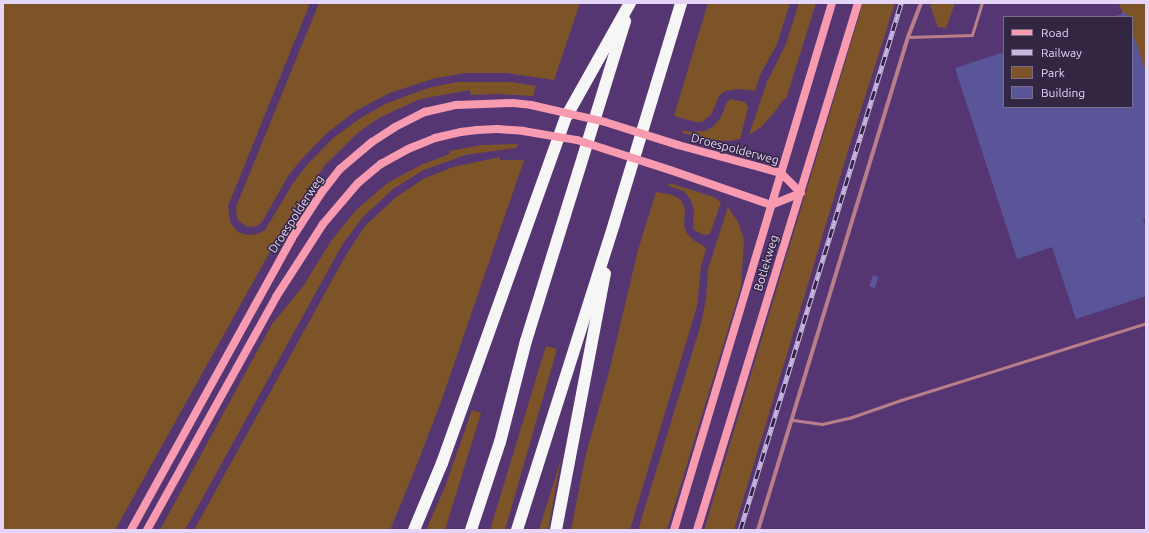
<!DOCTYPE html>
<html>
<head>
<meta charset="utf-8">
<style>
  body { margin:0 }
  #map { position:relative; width:1149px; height:533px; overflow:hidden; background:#553673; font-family:Ubuntu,sans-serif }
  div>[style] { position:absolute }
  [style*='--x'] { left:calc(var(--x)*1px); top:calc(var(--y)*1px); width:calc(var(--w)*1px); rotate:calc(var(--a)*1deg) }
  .green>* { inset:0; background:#7c5428 }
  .building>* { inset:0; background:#5a5499; transform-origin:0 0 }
  .service>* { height:3px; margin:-1.5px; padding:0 1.5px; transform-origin:1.5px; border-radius:1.5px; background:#ba7e8a }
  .minor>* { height:4px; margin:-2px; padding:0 2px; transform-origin:2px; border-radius:2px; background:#ba7e8a }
  .secondary>* { height:8px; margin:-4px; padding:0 4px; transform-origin:4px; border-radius:4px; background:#f99bb0 }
  .motorway>* { height:12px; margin:-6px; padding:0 6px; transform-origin:6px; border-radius:6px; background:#f6f6f6 }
  .rail>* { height:4.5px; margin-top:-2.25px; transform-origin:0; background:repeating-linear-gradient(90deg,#332642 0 9px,#c9b6df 0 18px); box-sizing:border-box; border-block:1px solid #c9b6df }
  .secondary-bridge>* { height:8px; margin:-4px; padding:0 4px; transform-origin:4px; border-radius:4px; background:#f99bb0 }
  span { translate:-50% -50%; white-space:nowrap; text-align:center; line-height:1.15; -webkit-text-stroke:3px #332642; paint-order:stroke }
  .street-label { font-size:12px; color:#e5d5f9 }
  .frame { position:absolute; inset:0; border:4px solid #e5d5f9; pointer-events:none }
  .legend { position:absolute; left:1003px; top:16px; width:130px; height:92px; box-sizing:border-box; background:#332642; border:1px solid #7a6c8b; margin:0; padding:5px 7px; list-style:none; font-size:12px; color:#e5d5f9 }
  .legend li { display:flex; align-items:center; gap:8px; height:20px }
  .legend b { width:20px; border:1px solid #7a6c8b }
</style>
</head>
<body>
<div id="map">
  <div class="green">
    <div style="clip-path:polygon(3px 3px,310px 3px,228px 206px,230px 222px,238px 232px,248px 235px,257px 234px,265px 230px,292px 185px,306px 166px,332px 139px,359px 119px,385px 104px,428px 88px,457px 82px,511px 82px,536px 86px,533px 96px,498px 94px,471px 95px,470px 90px,420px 99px,379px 118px,360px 131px,325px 165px,287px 221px,115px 530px,3px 530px)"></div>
    <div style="clip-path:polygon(319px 3px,580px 3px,554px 80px,507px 73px,465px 73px,432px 79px,390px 93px,357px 110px,327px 133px,300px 161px,288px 176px,262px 222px,257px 226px,247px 227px,237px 219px,236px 207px)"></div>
    <div style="clip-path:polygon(708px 3px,790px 3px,777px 44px,760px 75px,755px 91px,739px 89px,725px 91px,719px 96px,711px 115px,702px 122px,695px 122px,674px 116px)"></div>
    <div style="clip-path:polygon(799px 3px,816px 3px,786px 99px,783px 100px,773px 114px,761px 127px,749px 135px,767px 82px,786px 44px)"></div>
    <div style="clip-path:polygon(863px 3px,895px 3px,851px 141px,734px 530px,704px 530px)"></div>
    <div style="clip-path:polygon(932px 3px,955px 3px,946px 28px,938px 27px,930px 5px)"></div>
    <div style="clip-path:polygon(1119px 3px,1146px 3px,1146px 87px,1132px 44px,1132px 17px,1124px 17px)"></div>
    <div style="clip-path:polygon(731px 99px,745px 102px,748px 108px,740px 139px,730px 141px,715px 140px,682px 133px,683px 130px,690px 132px,705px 131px,714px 126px,721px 117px,727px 102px)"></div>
    <div style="clip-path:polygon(518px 144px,516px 148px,465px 155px,424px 170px,393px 189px,363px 217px,342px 245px,185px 530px,160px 530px,272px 324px,304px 285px,331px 241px,356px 210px,389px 182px,423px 164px,450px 154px,449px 151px,482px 145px)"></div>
    <div style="clip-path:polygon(500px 157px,500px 160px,524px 160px,442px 399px,414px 472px,390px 530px,194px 530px,346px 255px,365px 226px,395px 198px,423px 179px,453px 167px)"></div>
    <div style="clip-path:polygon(669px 183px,714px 197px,721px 202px,710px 234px,704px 235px,694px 230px,693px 225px,694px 209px,690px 199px,684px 191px,668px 186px)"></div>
    <div style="clip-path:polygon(656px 192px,673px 195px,681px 200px,685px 208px,684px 225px,687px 234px,695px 241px,704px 246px,706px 249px,701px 267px,697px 306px,630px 530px,571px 530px,586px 454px,609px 372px,638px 250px)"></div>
    <div style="clip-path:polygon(728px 207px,738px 222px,744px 240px,741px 287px,667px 530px,638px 530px,701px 324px,706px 299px,708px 269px)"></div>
    <div style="clip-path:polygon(546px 346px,557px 349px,505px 530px,490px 530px)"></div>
    <div style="clip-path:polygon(472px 410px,481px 413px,445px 530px,426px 530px,445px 487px)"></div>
    <div style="clip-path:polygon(561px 459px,548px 530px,539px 530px,547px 504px)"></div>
  </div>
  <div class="building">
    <div style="clip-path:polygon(1126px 12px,1128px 17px,1113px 17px)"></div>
    <div style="clip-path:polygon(1132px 30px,1146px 72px,1146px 218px,1143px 219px,1146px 228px,1146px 296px,1076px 319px,1052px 247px,1017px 259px,955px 68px,1004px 52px,1004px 107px,1132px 107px)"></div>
    <div style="left:873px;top:275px;width:6px;height:12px;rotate:18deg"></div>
  </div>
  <div class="service">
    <div style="--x:908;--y:37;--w:64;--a:-1.8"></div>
    <div style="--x:972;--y:35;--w:34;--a:-73"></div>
    <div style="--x:793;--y:420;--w:29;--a:8"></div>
    <div style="--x:822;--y:424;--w:28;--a:-13"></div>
    <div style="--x:849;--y:418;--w:55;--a:-19.1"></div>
    <div style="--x:901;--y:400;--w:257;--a:-17.4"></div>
  </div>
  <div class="minor">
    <div style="--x:758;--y:530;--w:515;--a:-73.08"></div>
    <div style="--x:908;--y:37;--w:36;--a:-69"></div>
  </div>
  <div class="secondary">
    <div style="--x:678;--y:145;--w:107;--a:15.2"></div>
    <div style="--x:781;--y:173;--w:28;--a:45"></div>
    <div style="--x:670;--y:170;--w:107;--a:19.1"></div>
    <div style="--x:771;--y:205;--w:32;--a:-22"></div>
    <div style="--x:131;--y:530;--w:333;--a:-61.1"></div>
    <div style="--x:292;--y:238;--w:55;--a:-56.9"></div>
    <div style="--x:322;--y:192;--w:29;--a:-52"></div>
    <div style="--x:340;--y:169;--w:42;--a:-40.2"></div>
    <div style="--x:372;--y:142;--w:27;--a:-33"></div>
    <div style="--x:395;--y:127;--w:34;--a:-27"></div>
    <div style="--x:425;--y:112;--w:32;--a:-13"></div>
    <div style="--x:456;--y:105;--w:57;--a:-2"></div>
    <div style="--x:513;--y:103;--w:18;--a:6"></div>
    <div style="--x:147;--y:530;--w:266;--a:-61"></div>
    <div style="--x:276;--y:297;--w:87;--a:-57.2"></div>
    <div style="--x:323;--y:224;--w:54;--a:-49.5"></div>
    <div style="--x:358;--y:183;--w:30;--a:-40"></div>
    <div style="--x:381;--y:164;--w:31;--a:-29"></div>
    <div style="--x:408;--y:149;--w:29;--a:-22"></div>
    <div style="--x:435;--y:138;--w:27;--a:-13"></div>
    <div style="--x:461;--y:132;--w:16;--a:-7"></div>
    <div style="--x:477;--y:130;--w:20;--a:-3"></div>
    <div style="--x:497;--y:129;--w:26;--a:4"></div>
    <div style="--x:674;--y:530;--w:550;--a:-73.31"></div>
    <div style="--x:697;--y:530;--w:551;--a:-73.01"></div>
  </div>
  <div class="motorway">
    <div style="--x:414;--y:530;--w:73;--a:-67.3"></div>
    <div style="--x:442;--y:463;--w:368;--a:-70.3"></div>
    <div style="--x:566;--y:117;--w:131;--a:-60.7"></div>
    <div style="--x:471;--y:530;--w:93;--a:-71.8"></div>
    <div style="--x:500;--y:442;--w:104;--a:-75.6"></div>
    <div style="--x:526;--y:341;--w:335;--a:-72.8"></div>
    <div style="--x:517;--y:530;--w:321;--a:-72.4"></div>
    <div style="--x:614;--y:224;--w:231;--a:-73.1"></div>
    <div style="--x:556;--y:530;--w:261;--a:-79.2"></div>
  </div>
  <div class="rail">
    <div style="--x:740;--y:530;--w:551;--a:-73.01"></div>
  </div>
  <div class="secondary-bridge">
    <div style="--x:531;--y:105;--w:76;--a:12.9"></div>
    <div style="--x:605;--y:122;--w:77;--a:17.5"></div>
    <div style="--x:523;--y:131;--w:55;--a:9.5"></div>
    <div style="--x:577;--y:140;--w:98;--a:17.9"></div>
  </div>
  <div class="street-label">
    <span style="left:735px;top:149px;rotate:15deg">Droespolderweg</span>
    <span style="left:296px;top:214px;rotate:-57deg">Droespolderweg</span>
    <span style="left:766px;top:263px;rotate:-73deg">Botlekweg</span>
  </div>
  <div class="frame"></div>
  <ul class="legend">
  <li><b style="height:5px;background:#f99bb0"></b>Road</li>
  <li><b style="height:5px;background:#c9b6df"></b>Railway</li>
  <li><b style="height:11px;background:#7c5428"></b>Park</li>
  <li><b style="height:11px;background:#5a5499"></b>Building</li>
  </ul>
</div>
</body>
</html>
